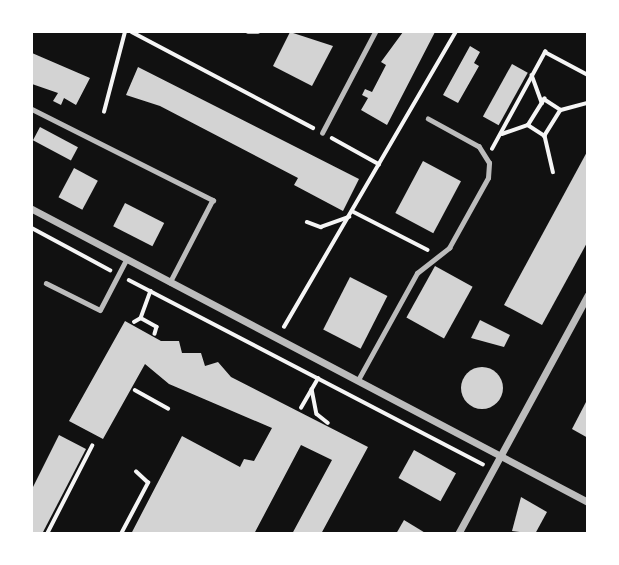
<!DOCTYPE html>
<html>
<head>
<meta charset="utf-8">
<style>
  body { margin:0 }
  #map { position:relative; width:619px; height:565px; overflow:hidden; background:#111; font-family:Merriweather,serif }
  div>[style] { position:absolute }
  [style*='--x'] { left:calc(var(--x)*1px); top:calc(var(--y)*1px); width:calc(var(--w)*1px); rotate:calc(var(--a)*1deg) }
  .building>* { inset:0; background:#d3d3d3; transform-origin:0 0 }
  .round { border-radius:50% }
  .path>* { height:3.5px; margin:-1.75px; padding:0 1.75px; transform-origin:1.75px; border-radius:1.75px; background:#f5f5f5 }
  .service>* { height:4.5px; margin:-2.25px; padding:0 2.25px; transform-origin:2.25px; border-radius:2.25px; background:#bcbcbc }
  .minor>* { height:7px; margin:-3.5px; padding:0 3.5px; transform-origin:3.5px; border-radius:3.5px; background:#bcbcbc }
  span { translate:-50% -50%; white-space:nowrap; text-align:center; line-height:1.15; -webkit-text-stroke:6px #fff; paint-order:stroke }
  .frame { position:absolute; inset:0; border:33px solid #fff; pointer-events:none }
</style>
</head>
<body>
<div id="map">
  <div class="building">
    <div style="clip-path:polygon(290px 32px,333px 46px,312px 86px,273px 66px)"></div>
    <div style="clip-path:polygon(403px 32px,435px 32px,387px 125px,361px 110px,368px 98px,362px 95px,365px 89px,372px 92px,386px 65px,381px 62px)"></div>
    <div style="clip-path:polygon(470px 46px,480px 52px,474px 63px,479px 66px,458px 103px,443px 95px)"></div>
    <div style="clip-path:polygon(32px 53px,90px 78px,76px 105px,64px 98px,61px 105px,53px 101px,58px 93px,32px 84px)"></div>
    <div style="left:512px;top:64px;width:18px;height:60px;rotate:29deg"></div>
    <div style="clip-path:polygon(138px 67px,359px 179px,343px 211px,294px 185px,298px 178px,160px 106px,126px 95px)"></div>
    <div style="left:40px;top:127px;width:43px;height:15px;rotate:28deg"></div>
    <div style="clip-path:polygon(588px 150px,588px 241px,542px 325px,504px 305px)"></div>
    <div style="left:423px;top:161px;width:43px;height:59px;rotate:28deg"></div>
    <div style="left:74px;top:168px;width:27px;height:33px;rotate:28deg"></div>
    <div style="left:125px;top:203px;width:44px;height:26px;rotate:27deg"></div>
    <div style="left:435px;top:266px;width:43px;height:59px;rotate:29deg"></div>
    <div style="left:350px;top:277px;width:42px;height:59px;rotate:27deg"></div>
    <div style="clip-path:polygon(480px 320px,510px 335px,504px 347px,471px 338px)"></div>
    <div style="clip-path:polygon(125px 321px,161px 341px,179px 341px,182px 353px,201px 353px,205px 366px,218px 362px,231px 377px,368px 447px,321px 534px,292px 534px,332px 460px,301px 445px,254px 534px,131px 534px,182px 436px,240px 467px,244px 459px,254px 461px,272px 428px,169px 384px,145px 364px,103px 439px,69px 421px)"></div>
    <div class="round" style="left:461px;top:367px;width:42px;height:42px"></div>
    <div style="clip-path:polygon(586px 402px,588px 403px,588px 438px,572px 429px)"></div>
    <div style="clip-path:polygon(59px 435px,86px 449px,42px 534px,32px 534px,32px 489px)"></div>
    <div style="left:414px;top:450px;width:48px;height:32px;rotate:29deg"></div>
    <div style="clip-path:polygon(521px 497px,547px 512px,535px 534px,512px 531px)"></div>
    <div style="clip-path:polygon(404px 520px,427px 534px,396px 534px)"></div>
  </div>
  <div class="path">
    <div style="--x:132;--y:32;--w:205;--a:27.9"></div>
    <div style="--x:532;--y:75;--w:30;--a:70"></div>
    <div style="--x:561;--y:110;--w:28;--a:-15"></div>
    <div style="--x:104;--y:112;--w:83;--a:-75.3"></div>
    <div style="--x:528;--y:125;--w:31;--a:-58"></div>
    <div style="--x:544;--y:99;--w:20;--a:33"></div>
    <div style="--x:561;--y:110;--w:31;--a:122"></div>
    <div style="--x:502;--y:134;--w:28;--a:-19"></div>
    <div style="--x:528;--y:125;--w:20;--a:33"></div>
    <div style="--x:545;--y:136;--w:37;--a:77"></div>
    <div style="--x:332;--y:138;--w:54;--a:29"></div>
    <div style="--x:492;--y:149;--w:111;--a:-61.3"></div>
    <div style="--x:545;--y:52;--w:49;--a:28.1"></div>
    <div style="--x:352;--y:211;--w:85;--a:27.2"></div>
    <div style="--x:307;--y:222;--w:15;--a:20"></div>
    <div style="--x:321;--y:227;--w:30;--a:-20"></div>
    <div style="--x:32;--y:228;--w:89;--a:28.3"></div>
    <div style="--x:129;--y:280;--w:399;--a:27.5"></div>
    <div style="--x:151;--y:291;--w:29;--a:110"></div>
    <div style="--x:141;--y:318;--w:18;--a:29"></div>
    <div style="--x:157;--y:327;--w:7;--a:106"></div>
    <div style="--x:134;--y:322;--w:8;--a:-30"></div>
    <div style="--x:284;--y:327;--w:341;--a:-59.8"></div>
    <div style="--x:312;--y:389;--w:25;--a:79"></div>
    <div style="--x:317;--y:414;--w:14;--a:39"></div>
    <div style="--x:135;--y:390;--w:38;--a:29"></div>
    <div style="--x:301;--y:408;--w:34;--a:-60"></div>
    <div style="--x:47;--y:534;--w:99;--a:-62.9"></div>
    <div style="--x:121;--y:534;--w:58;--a:-62.1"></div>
    <div style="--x:148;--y:483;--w:16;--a:-137"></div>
  </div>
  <div class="service">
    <div style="--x:248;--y:32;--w:10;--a:0"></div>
    <div style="--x:32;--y:109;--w:203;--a:26.7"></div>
    <div style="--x:213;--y:200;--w:93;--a:117.4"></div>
    <div style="--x:322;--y:133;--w:114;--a:-62.3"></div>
    <div style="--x:46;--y:283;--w:60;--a:26.6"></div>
    <div style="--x:100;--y:310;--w:56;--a:-62.5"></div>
    <div style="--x:358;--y:380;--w:122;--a:-61.1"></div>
    <div style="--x:417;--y:273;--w:41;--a:-38"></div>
    <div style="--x:449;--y:248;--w:80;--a:-60.9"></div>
    <div style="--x:488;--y:178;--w:15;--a:-86"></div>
    <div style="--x:489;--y:163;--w:19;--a:-122"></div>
    <div style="--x:479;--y:147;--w:58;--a:-151.2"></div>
  </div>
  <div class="minor">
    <div style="--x:32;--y:209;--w:628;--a:27.79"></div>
    <div style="--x:458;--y:534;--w:272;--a:-61.5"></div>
  </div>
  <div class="frame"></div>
</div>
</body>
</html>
